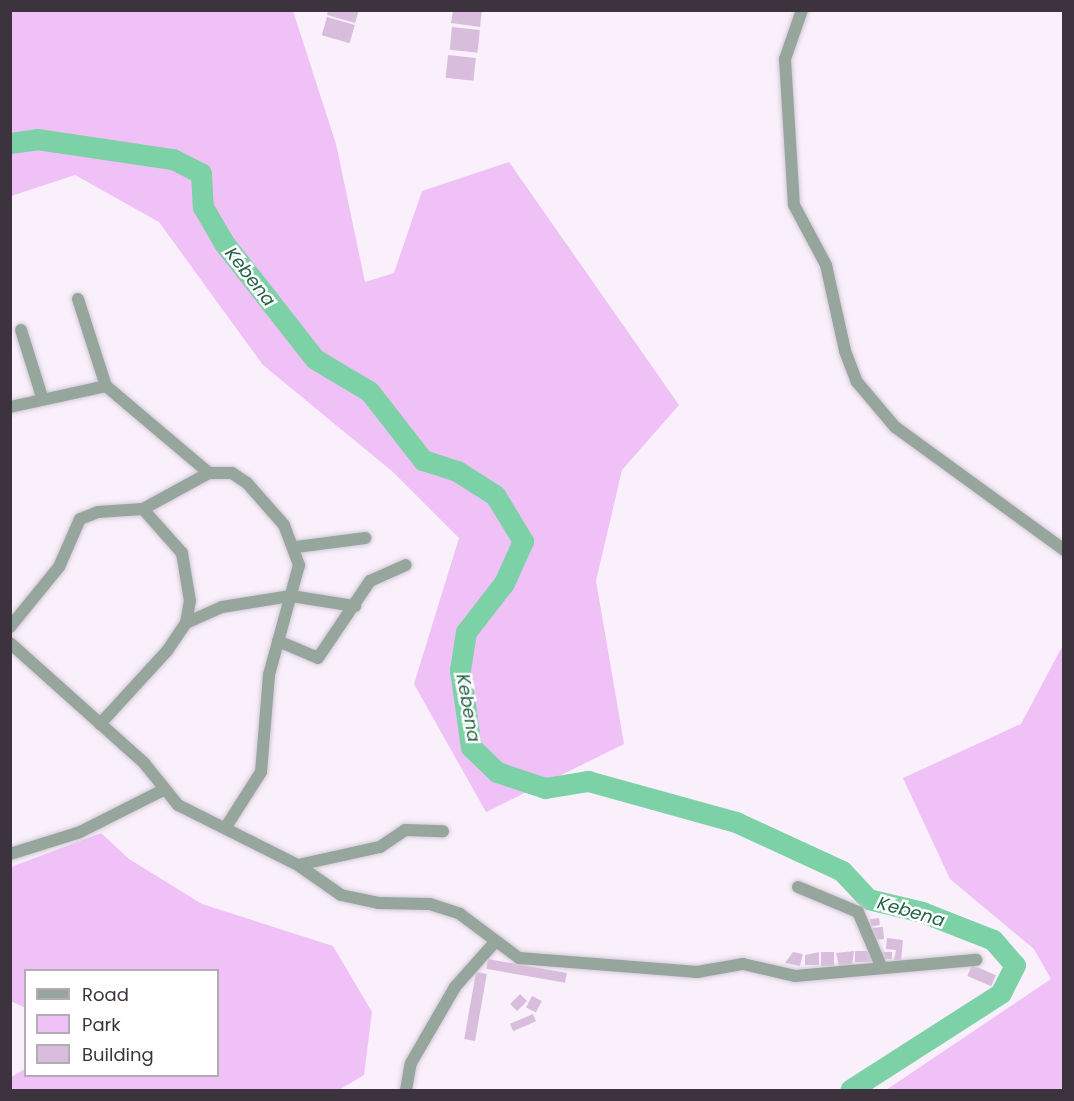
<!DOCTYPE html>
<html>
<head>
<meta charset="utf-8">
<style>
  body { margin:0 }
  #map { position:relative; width:1074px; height:1101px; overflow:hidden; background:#faf0fc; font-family:Poppins,sans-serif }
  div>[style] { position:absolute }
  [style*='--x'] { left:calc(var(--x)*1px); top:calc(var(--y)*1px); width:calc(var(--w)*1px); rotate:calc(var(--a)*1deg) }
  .green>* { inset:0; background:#efc1f7 }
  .river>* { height:21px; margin:-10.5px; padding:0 10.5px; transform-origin:10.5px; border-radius:10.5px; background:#7dd1a6 }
  .building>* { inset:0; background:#d8bedc; transform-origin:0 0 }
  .roads { filter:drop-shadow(0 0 2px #d4cad6) drop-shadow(0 0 2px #d4cad6) }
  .minor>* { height:12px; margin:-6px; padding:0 6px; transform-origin:6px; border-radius:6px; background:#96a69d }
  span { translate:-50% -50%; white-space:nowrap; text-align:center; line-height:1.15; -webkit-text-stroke:5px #fff; paint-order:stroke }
  .water-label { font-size:18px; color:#256346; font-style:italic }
  .frame { position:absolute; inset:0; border:12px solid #3d333f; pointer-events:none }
  .legend { position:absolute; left:24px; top:969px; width:195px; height:108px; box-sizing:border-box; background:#fff; border:2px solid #b1adb2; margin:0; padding:8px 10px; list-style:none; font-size:18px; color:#3d333f }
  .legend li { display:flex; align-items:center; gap:12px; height:30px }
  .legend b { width:30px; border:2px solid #b1adb2 }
</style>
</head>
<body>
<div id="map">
  <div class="green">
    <div style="clip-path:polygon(10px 11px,293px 11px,336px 144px,365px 282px,394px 273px,422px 191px,509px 162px,679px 405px,622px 470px,596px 581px,624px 744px,486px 812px,414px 684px,459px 538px,393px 472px,263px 365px,159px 222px,75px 175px,11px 196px)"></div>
    <div style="clip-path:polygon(1063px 645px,1063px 1090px,886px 1090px,1051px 979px,1034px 949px,950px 879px,903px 778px,1021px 724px)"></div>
    <div style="clip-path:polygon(101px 833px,129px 859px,202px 904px,333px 946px,372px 1012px,364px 1075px,339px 1090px,11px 1090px,11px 1077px,25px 1069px,26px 1076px,218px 1076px,218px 970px,26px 970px,25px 1008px,11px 1001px,11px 867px)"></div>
  </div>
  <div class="river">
    <div style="--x:10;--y:143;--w:27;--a:-8"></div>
    <div style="--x:37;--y:139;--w:137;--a:8.4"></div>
    <div style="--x:173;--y:159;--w:31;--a:27"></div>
    <div style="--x:201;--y:173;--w:34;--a:87"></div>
    <div style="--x:203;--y:207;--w:42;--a:59.7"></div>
    <div style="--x:224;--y:243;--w:147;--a:51.9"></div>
    <div style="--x:315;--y:359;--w:63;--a:30.7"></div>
    <div style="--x:369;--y:391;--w:88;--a:52"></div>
    <div style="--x:423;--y:460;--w:36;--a:18"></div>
    <div style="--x:457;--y:471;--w:45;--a:32.3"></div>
    <div style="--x:495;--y:495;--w:54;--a:58.7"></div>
    <div style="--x:523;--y:541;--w:46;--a:114.3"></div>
    <div style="--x:504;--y:583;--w:62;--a:127.8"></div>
    <div style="--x:466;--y:632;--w:38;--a:99"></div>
    <div style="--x:460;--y:670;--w:78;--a:81.9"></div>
    <div style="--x:471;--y:747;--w:36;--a:44"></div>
    <div style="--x:497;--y:772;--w:51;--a:18.4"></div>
    <div style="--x:545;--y:788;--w:44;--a:-9.2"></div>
    <div style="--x:588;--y:781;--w:154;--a:15.5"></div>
    <div style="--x:736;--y:822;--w:117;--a:24.8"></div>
    <div style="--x:842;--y:871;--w:38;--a:47"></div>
    <div style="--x:868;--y:899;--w:56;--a:13.5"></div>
    <div style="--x:922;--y:912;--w:76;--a:21.5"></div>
    <div style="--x:993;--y:940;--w:33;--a:49"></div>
    <div style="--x:1015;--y:965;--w:31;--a:117"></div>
    <div style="--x:1001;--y:993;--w:179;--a:147.3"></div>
  </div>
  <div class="building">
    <div style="clip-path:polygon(328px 10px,359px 10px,355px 23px,327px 15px)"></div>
    <div style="clip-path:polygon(453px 10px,482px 10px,480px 27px,451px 23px)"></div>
    <div style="left:327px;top:17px;width:29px;height:19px;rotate:16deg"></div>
    <div style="left:452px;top:27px;width:28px;height:23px;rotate:6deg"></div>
    <div style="left:448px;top:55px;width:28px;height:23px;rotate:6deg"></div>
    <div style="left:879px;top:918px;width:7px;height:9px;rotate:82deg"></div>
    <div style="left:883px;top:927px;width:12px;height:11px;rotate:85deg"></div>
    <div style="clip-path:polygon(887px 938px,903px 940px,901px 961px,894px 960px,896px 950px,886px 949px)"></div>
    <div style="clip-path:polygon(854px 951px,852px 966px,839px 966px,836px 953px)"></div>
    <div style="left:855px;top:951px;width:19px;height:11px"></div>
    <div style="clip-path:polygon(793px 952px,803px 954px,800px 966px,785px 963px)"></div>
    <div style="clip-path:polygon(819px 952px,819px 965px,805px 965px,805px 955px)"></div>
    <div style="left:821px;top:952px;width:13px;height:14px"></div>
    <div style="left:880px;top:952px;width:12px;height:7px"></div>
    <div style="left:488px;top:959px;width:80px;height:10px;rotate:10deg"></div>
    <div style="left:972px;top:965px;width:26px;height:12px;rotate:23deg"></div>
    <div style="left:476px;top:972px;width:11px;height:68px;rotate:10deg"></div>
    <div style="left:520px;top:994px;width:10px;height:14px;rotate:45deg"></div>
    <div style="left:532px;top:996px;width:11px;height:13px;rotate:27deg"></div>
    <div style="left:533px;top:1014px;width:8px;height:25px;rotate:67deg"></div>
  </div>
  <div class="roads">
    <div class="minor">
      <div style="--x:802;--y:10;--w:52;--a:109.1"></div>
      <div style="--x:785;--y:59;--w:146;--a:86.5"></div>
      <div style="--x:794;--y:205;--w:68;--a:61.9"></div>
      <div style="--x:826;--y:265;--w:88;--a:77.5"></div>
      <div style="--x:845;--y:351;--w:33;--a:69"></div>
      <div style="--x:857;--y:382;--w:59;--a:49.8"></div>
      <div style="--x:895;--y:427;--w:209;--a:36"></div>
      <div style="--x:78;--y:299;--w:91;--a:72.2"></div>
      <div style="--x:21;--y:330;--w:70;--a:72.6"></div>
      <div style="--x:10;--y:407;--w:98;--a:-12.3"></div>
      <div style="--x:106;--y:386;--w:135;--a:40.2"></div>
      <div style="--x:296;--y:547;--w:70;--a:-7.4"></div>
      <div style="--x:186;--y:623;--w:39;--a:-24"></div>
      <div style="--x:222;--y:607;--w:70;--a:-9.1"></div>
      <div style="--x:291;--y:596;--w:65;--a:8.9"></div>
      <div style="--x:10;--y:627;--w:77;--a:-50.8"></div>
      <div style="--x:59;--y:567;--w:52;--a:-66.4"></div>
      <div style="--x:80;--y:519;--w:19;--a:-21"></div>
      <div style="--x:98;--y:512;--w:45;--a:-3.8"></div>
      <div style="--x:143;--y:509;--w:75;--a:-28.6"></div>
      <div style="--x:209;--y:473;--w:23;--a:0"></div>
      <div style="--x:232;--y:473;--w:18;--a:34"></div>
      <div style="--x:247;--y:483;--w:56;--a:48.6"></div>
      <div style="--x:284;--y:525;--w:43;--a:69.4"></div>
      <div style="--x:299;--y:565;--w:114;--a:105.3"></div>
      <div style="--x:269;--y:675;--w:97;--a:94.7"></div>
      <div style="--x:261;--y:772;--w:65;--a:122.5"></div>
      <div style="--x:278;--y:641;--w:43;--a:23"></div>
      <div style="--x:318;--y:658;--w:93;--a:-56"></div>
      <div style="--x:370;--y:581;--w:39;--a:-24"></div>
      <div style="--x:10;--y:643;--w:180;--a:41.8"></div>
      <div style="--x:144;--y:763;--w:54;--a:51"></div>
      <div style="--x:178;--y:805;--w:134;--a:26.6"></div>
      <div style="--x:298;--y:865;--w:52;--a:34.9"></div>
      <div style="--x:341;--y:895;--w:38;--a:12"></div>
      <div style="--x:378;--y:903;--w:52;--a:1.1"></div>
      <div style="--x:430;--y:904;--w:32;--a:18"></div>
      <div style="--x:460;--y:914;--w:74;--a:36.7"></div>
      <div style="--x:519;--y:958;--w:179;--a:4.5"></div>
      <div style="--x:697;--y:972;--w:47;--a:-9.9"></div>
      <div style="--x:743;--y:964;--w:53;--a:13"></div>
      <div style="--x:795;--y:976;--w:182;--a:-5.1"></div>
      <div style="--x:100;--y:724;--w:99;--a:-47.5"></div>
      <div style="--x:167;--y:651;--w:34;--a:-56"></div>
      <div style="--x:186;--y:623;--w:22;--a:-80"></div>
      <div style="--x:190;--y:601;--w:49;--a:-99.5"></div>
      <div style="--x:182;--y:553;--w:59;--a:-131.6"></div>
      <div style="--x:10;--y:854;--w:73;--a:-17.4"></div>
      <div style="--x:80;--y:832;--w:93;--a:-26.8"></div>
      <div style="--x:298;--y:865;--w:84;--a:-12.4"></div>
      <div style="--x:380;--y:847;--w:30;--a:-34"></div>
      <div style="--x:405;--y:830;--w:38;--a:2"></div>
      <div style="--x:798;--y:887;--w:65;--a:22.6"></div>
      <div style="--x:858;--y:912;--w:59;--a:66.9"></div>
      <div style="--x:406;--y:1090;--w:27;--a:-80"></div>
      <div style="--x:411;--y:1063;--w:88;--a:-59.9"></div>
      <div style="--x:455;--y:987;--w:60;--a:-48.4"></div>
    </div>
  </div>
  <div class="water-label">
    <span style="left:250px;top:277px;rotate:52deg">Kebena</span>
    <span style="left:468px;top:708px;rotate:80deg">Kebena</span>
    <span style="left:911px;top:912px;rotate:16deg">Kebena</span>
  </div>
  <div class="frame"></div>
  <ul class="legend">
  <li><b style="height:8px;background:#96a69d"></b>Road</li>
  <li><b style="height:16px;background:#efc1f7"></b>Park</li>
  <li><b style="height:16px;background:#d8bedc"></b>Building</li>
  </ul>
</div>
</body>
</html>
